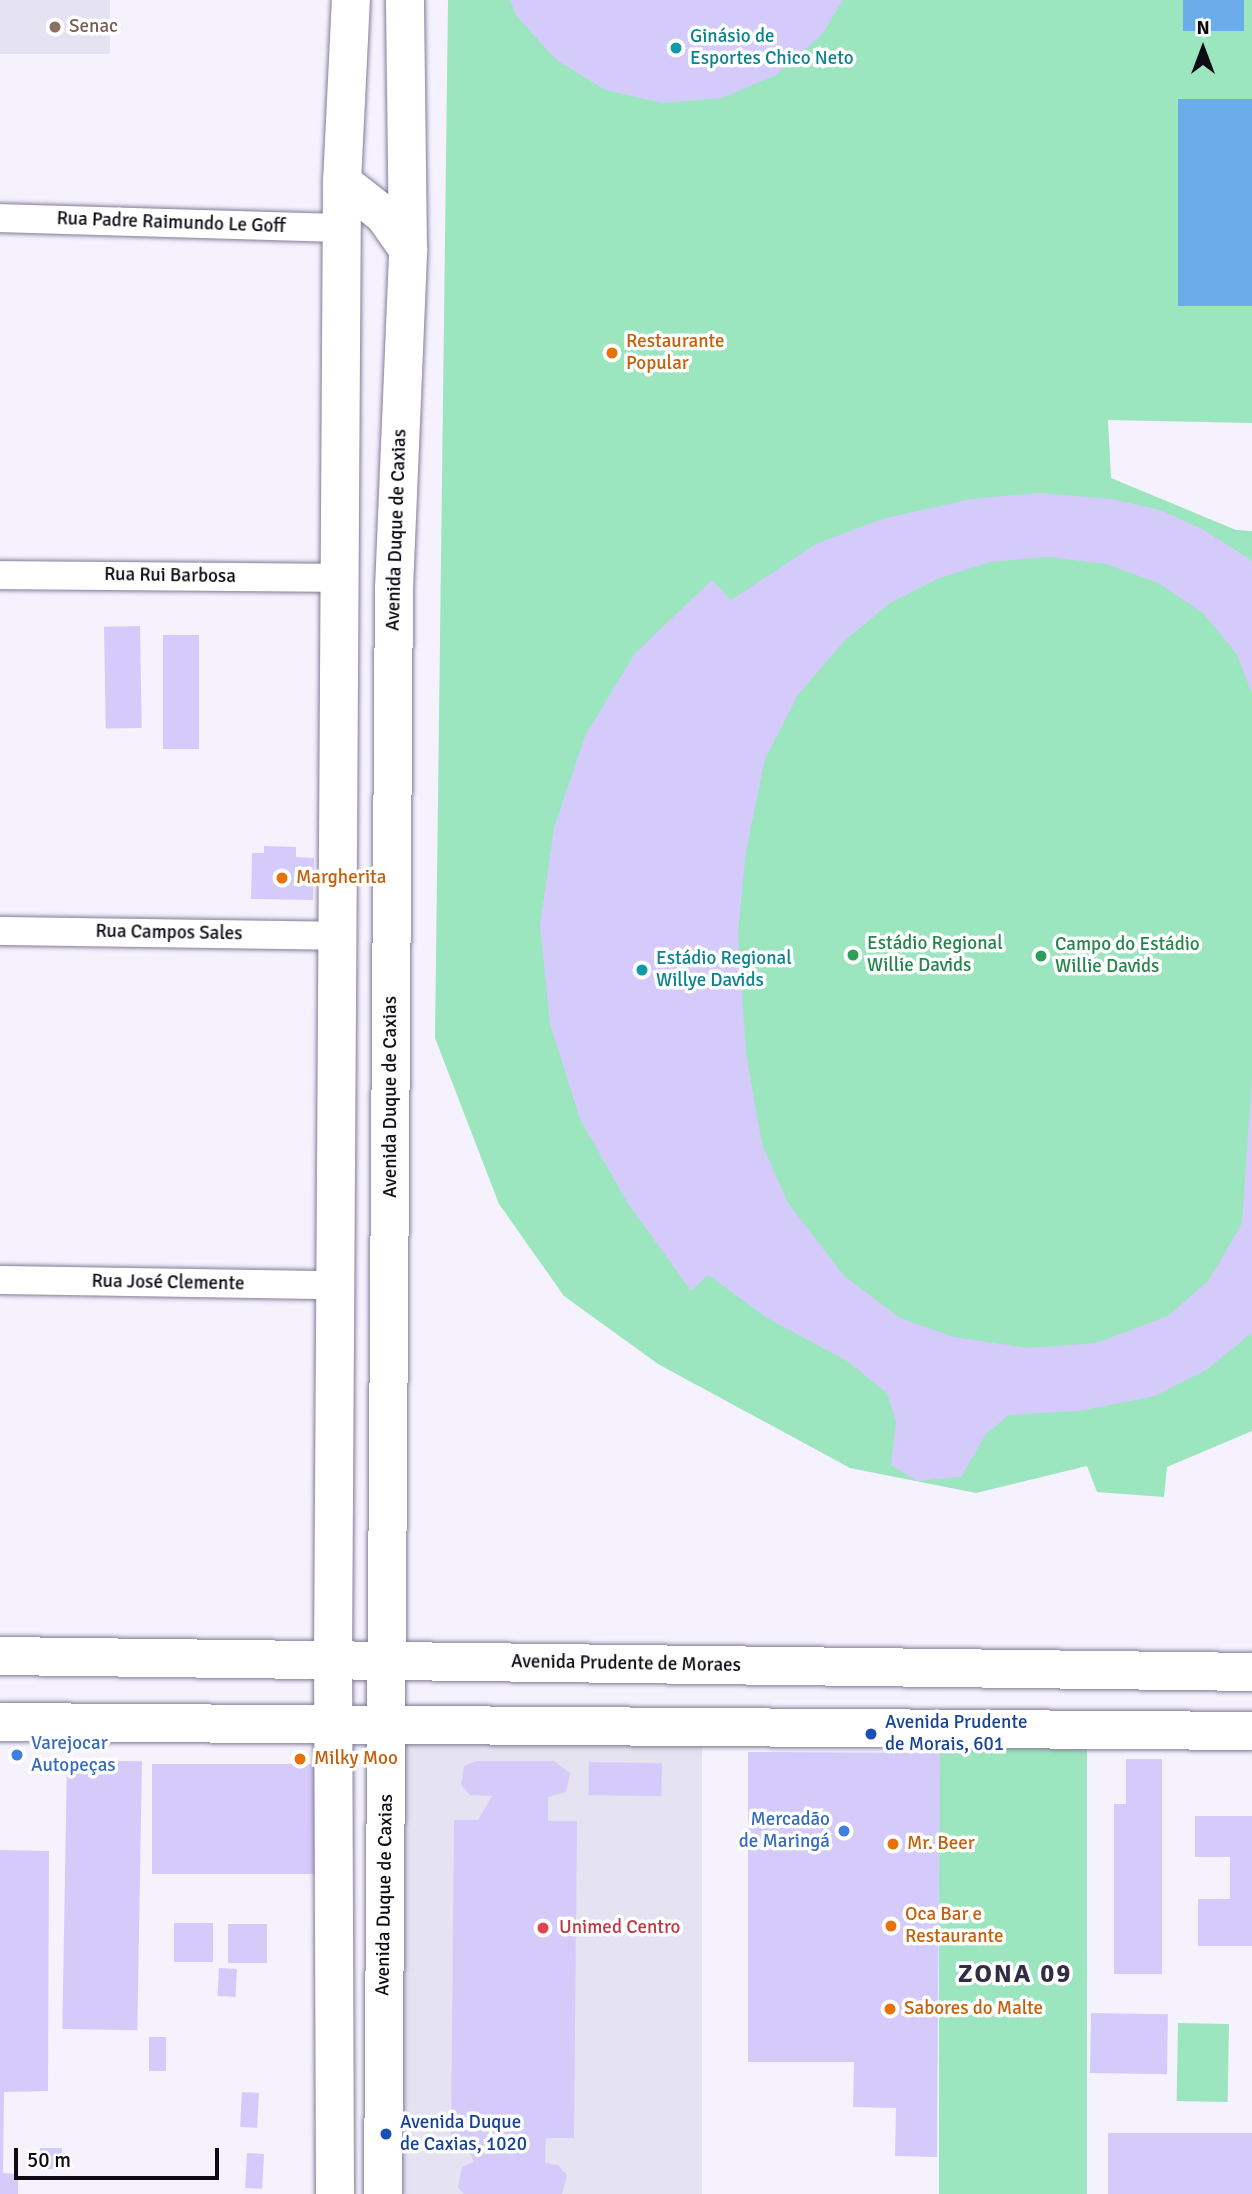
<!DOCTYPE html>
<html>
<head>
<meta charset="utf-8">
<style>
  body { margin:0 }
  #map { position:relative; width:1252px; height:2194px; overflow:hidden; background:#f5f2fe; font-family:Signika,sans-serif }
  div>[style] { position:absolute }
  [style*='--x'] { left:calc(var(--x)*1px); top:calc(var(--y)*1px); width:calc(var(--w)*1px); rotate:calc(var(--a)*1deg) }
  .built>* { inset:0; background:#e5e2f1; transform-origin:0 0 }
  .green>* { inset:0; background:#9be5bf; transform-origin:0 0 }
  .water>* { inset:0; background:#6badea; transform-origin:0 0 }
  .building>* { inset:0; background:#d5cbfb; transform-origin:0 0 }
  .roads { filter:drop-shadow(0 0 2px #827c96) drop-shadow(0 0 2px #827c96) }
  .minor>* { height:28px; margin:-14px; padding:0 14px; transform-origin:14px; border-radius:14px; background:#fff }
  .secondary>* { height:38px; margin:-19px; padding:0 19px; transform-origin:19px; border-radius:19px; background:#fff }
  .dots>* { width:19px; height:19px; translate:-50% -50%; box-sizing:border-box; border:4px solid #fff; border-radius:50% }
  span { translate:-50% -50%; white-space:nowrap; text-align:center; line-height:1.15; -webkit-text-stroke:7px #fff; paint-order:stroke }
  .education-label { font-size:19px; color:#785e54 }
  .left { translate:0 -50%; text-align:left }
  .culture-label { font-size:19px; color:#0d838f }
  .street-label { font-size:19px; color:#0c0a13 }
  .food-label { font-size:19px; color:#c56008 }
  .leisure-label { font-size:19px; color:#27864d }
  .transit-label { font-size:19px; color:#164399 }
  .shop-label { font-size:19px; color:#366cbe }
  .right { translate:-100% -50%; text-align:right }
  .health-label { font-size:19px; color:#be3a42 }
  .district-label { font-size:26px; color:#332d44; font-weight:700; letter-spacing:2px }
  .north { position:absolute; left:1168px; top:14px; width:70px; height:70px; -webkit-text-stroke:5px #fff; paint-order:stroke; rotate:0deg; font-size:19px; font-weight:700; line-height:28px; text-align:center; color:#0c0a13 }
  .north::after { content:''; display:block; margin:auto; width:24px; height:32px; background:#0c0a13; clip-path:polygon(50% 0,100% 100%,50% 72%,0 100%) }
  .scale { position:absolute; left:14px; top:2148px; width:205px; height:32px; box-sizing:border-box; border:4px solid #0c0a13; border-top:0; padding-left:9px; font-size:21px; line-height:24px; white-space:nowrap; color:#0c0a13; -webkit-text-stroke:5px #fff; paint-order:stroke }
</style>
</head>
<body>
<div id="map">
  <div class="built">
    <div style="left:0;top:0;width:110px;height:54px"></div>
    <div style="left:387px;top:1725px;width:315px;height:469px"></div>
  </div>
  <div class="green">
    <div style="clip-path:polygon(448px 0,1252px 0,1252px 423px,1108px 420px,1111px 478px,1236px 530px,1252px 531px,1252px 1431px,1167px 1467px,1164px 1497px,1097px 1492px,1087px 1466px,976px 1493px,850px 1468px,658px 1364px,564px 1296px,499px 1204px,435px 1038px)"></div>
    <div style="left:939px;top:1729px;width:148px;height:465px"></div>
    <div style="left:1178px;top:2023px;width:51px;height:78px;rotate:1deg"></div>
  </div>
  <div class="water">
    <div style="left:1183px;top:0;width:61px;height:31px"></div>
    <div style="left:1178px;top:99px;width:74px;height:207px"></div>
  </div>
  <div class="building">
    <div style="clip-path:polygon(510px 0,843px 0,821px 36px,776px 75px,722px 98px,663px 103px,605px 90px,555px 59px,516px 15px)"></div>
    <div style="clip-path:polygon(1039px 493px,1112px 499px,1160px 510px,1204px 530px,1248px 558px,1252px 562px,1252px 693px,1236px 653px,1203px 613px,1158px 583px,1106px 564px,1048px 557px,990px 562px,937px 579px,890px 603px,844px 641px,798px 695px,765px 759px,746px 851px,738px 933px,746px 1053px,762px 1144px,788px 1203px,844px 1276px,900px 1318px,954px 1337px,1029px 1348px,1096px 1343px,1168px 1316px,1209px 1280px,1242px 1223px,1252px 1077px,1252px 1333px,1206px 1370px,1155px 1396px,1079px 1411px,1009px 1415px,986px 1434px,961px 1477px,917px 1481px,891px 1465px,896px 1422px,887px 1393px,847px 1361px,767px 1318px,708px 1275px,691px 1291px,627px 1202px,580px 1119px,550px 1024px,540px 925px,554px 828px,585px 736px,635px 653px,712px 580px,731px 600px,816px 544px,882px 519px,971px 499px)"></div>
    <div style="left:140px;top:626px;width:102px;height:36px;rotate:89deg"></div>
    <div style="left:163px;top:635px;width:36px;height:114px"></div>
    <div style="clip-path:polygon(264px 846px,296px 847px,296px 857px,314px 858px,313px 900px,251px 899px,252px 853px,264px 853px)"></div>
    <div style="clip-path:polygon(748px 1752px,940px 1753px,937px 2157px,895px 2156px,896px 2108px,853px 2107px,854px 2062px,748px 2062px)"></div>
    <div style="clip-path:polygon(1126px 1759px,1162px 1759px,1162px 1974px,1114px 1974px,1114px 1804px,1126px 1804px)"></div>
    <div style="left:67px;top:1760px;width:75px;height:269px;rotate:1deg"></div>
    <div style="clip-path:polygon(477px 1761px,554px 1761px,570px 1773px,566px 1792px,548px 1797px,548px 1821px,577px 1821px,574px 2138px,546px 2138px,545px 2163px,558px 2165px,567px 2175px,562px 2194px,464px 2194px,458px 2187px,462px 2167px,474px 2162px,463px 2137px,451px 2137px,454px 1820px,478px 1820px,492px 1796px,470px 1795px,461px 1785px,464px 1766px)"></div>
    <div style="left:589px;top:1762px;width:73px;height:33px;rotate:1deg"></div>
    <div style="left:152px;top:1764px;width:163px;height:110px"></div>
    <div style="clip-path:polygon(1195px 1816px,1252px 1816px,1252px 1946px,1198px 1946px,1198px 1899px,1230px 1899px,1230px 1857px,1195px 1857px)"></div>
    <div style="clip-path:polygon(0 1850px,49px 1851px,48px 2091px,4px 2092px,3px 2173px,18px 2174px,18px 2194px,0 2194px)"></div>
    <div style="left:174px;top:1923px;width:39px;height:39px"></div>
    <div style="left:228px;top:1924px;width:39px;height:39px"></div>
    <div style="left:219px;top:1968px;width:18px;height:28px;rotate:3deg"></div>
    <div style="left:1091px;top:2013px;width:77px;height:60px;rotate:1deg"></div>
    <div style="left:149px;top:2037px;width:17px;height:34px"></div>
    <div style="left:242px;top:2092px;width:17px;height:35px;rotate:3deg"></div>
    <div style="left:1108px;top:2133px;width:144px;height:61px"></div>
    <div style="left:40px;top:2148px;width:22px;height:21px"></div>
    <div style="left:247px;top:2153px;width:17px;height:35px;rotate:3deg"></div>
  </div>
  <div class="roads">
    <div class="minor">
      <div style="--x:0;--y:218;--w:342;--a:1.7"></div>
      <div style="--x:0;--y:575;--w:340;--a:0.5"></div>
      <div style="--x:0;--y:931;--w:338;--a:0.8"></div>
      <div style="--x:0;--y:1280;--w:336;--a:0.9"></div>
    </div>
    <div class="secondary">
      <div style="--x:342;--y:182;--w:53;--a:38.2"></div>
      <div style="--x:384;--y:215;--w:42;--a:54.8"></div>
      <div style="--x:0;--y:1656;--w:1252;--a:0.73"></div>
      <div style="--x:0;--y:1722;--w:1252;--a:0.41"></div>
      <div style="--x:335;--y:2194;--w:534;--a:-90.21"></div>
      <div style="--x:333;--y:1660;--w:1478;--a:-89.65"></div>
      <div style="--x:342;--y:182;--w:182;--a:-87.2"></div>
      <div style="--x:383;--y:2194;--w:1605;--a:-89.61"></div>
      <div style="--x:394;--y:589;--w:340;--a:-87.6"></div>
      <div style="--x:408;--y:249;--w:249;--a:-90.7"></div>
    </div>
  </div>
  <div class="dots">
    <div style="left:55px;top:27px;background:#8d6e63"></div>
    <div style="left:676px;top:48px;background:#0f9aa8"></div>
    <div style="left:612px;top:353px;background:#e8710a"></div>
    <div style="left:282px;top:878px;background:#e8710a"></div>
    <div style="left:853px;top:955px;background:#2e9e5b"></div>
    <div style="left:1041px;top:956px;background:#2e9e5b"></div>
    <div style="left:642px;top:970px;background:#0f9aa8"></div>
    <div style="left:871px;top:1734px;background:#1a4fb4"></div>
    <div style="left:17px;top:1755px;background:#3f7fe0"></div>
    <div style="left:300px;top:1759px;background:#e8710a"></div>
    <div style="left:844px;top:1831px;background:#3f7fe0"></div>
    <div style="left:893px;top:1844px;background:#e8710a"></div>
    <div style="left:891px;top:1926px;background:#e8710a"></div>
    <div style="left:543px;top:1928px;background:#e0444e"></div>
    <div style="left:890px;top:2009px;background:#e8710a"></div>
    <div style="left:386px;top:2134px;background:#1a4fb4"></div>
  </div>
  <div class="education-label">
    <span class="left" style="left:69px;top:27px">Senac</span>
  </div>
  <div class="culture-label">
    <span class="left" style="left:690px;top:48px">Ginásio de<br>Esportes Chico Neto</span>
    <span class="left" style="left:656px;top:970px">Estádio Regional<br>Willye Davids</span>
  </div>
  <div class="street-label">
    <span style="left:171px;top:223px;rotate:2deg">Rua Padre Raimundo Le Goff</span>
    <span style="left:397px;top:530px;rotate:-88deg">Avenida Duque de Caxias</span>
    <span style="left:170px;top:576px;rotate:1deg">Rua Rui Barbosa</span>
    <span style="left:169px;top:933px;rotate:1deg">Rua Campos Sales</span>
    <span style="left:391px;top:1097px;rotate:-90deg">Avenida Duque de Caxias</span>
    <span style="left:168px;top:1283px;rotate:1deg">Rua José Clemente</span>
    <span style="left:626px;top:1664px;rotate:1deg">Avenida Prudente de Moraes</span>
    <span style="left:385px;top:1895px;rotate:-89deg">Avenida Duque de Caxias</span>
  </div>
  <div class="food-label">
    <span class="left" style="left:626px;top:353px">Restaurante<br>Popular</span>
    <span class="left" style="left:296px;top:878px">Margherita</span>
    <span class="left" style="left:314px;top:1759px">Milky Moo</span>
    <span class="left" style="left:907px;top:1844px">Mr. Beer</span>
    <span class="left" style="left:905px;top:1926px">Oca Bar e<br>Restaurante</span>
    <span class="left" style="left:904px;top:2009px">Sabores do Malte</span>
  </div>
  <div class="leisure-label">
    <span class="left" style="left:867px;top:955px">Estádio Regional<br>Willie Davids</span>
    <span class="left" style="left:1055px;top:956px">Campo do Estádio<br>Willie Davids</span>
  </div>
  <div class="transit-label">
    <span class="left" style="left:885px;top:1734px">Avenida Prudente<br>de Morais, 601</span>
    <span class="left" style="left:400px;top:2134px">Avenida Duque<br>de Caxias, 1020</span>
  </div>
  <div class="shop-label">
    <span class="left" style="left:31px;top:1755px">Varejocar<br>Autopeças</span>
    <span class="right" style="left:830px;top:1831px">Mercadão<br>de Maringá</span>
  </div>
  <div class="health-label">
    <span class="left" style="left:559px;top:1928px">Unimed Centro</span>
  </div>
  <div class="district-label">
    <span style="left:1015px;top:1975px">ZONA 09</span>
  </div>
  <div class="north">N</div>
  <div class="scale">50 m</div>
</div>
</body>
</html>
